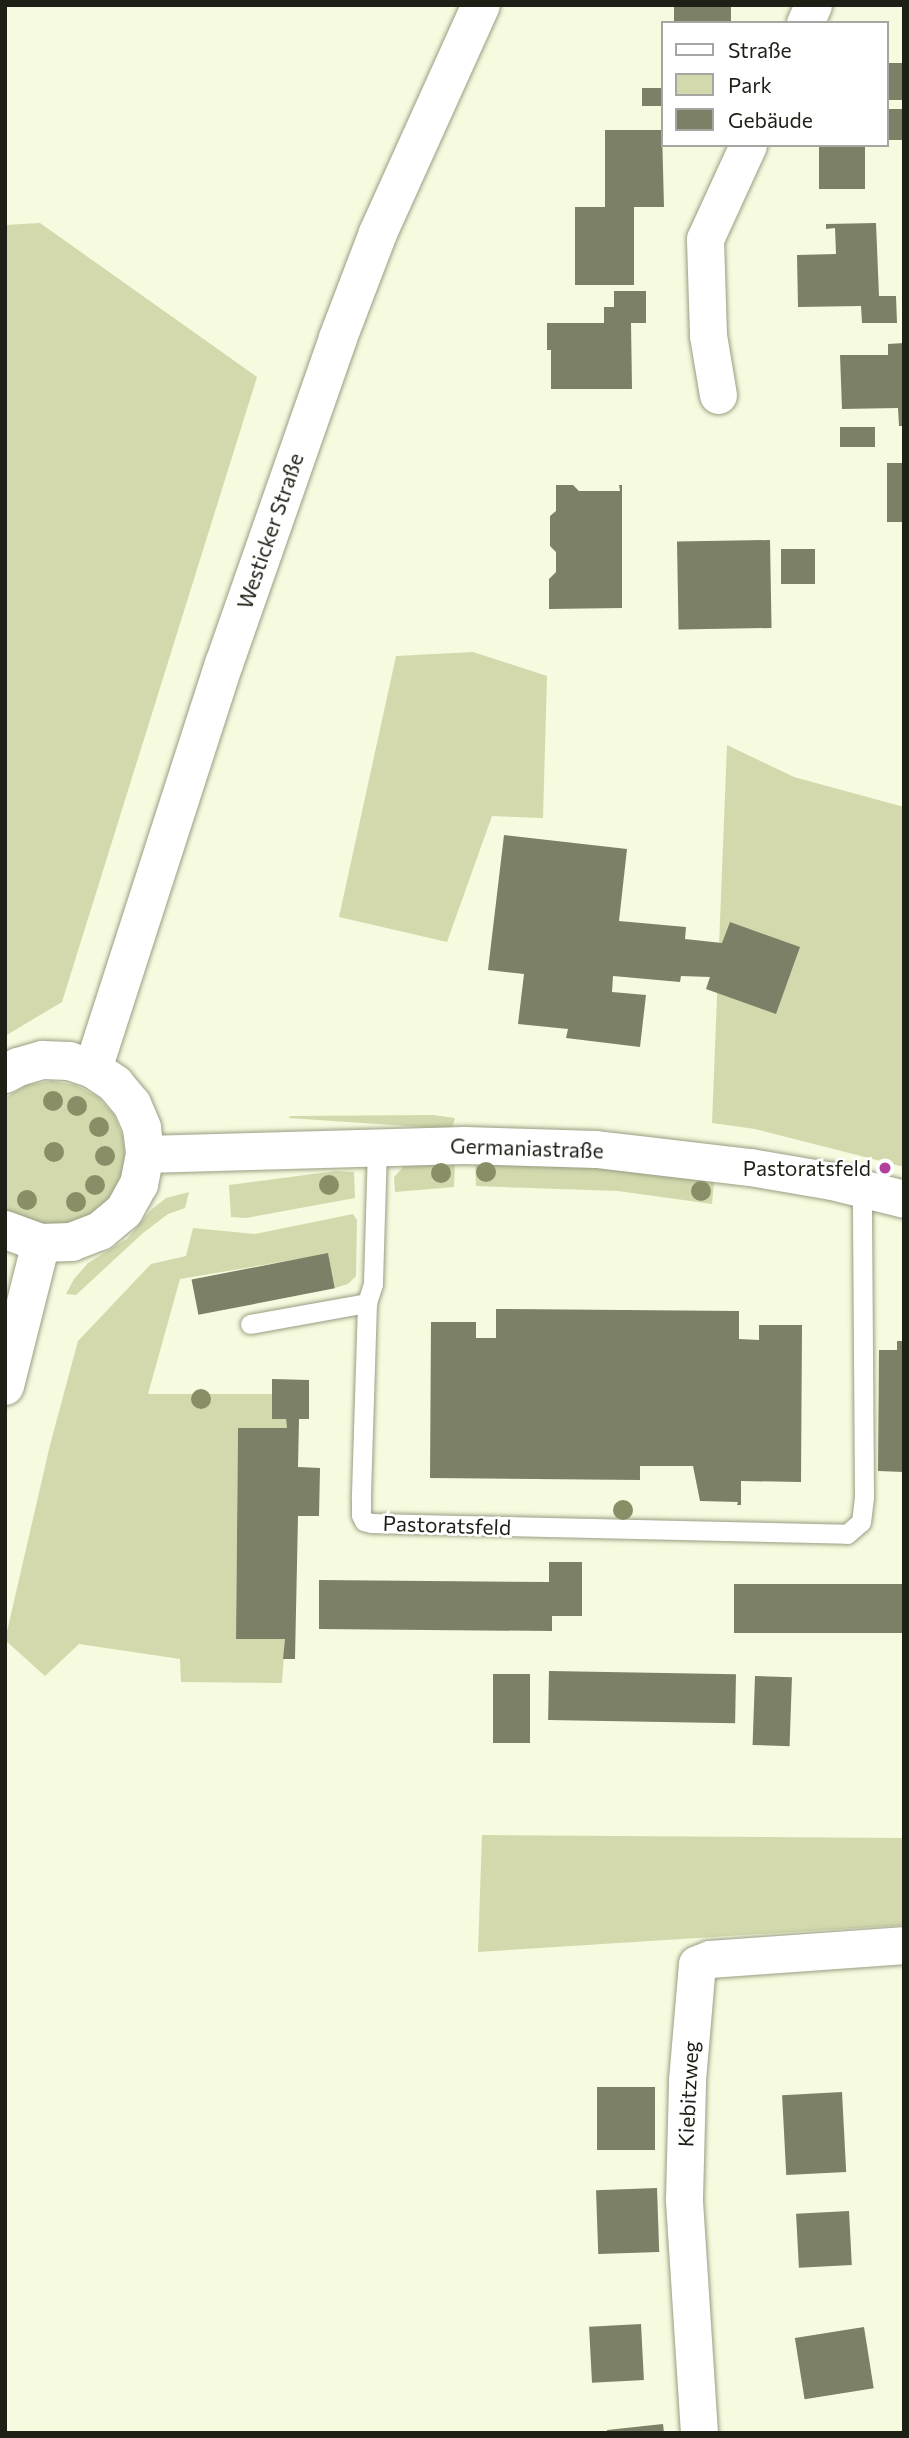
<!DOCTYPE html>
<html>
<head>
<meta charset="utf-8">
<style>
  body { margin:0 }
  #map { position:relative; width:909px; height:2438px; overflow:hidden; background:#f6fade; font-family:Commissioner,sans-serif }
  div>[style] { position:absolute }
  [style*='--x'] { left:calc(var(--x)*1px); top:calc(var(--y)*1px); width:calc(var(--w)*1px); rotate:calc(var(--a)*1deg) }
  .green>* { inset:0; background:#d3d9ad }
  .building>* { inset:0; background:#7c8066; transform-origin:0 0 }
  .roads { filter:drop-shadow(0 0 2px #999d82) drop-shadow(0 0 2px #999d82) }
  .lane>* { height:19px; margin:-9.5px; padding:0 9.5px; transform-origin:9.5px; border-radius:9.5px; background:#fff }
  .street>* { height:37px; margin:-18.5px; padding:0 18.5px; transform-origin:18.5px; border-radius:18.5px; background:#fff }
  .secondary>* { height:38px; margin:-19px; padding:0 19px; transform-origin:19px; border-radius:19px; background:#fff }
  .trees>* { width:20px; height:20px; margin:-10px; border-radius:50%; background:#8a8e67 }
  .dots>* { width:19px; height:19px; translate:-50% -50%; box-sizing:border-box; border:4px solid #fff; border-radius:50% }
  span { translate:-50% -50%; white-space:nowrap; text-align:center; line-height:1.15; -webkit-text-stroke:5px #fff; paint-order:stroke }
  .street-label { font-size:21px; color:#1e2015 }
  .poi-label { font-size:21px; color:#1e2015 }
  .right { translate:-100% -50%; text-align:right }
  .frame { position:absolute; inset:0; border:7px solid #1e2015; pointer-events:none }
  .legend { position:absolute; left:661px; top:21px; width:228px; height:126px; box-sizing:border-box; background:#fff; border:2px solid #a5a6a1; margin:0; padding:9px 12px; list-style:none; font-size:21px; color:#1e2015 }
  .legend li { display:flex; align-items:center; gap:14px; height:35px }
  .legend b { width:35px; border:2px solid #a5a6a1 }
</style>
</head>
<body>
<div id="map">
  <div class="green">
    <div style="clip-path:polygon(40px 223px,257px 377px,62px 1002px,5px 1036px,5px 225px)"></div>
    <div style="clip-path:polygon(473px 652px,547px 676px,543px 818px,492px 816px,447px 942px,339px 917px,396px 656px)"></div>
    <div style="clip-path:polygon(727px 745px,794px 777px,904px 807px,904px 1167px,755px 1129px,712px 1123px)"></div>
    <div style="clip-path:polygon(52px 1081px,76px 1085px,98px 1097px,114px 1115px,123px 1137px,126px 1161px,120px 1184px,107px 1204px,88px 1219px,66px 1227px,19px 1221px,5px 1211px,5px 1098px,27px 1085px)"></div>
    <div style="clip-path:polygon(433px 1115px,455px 1118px,452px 1129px,288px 1118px,291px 1116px)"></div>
    <div style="clip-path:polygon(455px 1159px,454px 1187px,395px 1192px,394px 1177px,407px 1163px)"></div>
    <div style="clip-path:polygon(475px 1160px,595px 1167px,714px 1181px,712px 1204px,618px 1191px,476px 1186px)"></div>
    <div style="clip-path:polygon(336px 1171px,354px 1172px,355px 1198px,246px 1218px,231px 1217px,229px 1185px)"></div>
    <div style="clip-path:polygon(189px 1192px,185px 1208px,168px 1214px,143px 1233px,76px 1295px,66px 1294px,74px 1279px,88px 1263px,127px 1239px,151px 1210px,166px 1198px)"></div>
    <div style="clip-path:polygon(353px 1214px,357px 1220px,356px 1276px,348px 1284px,335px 1288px,328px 1254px,180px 1279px,148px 1394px,272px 1394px,272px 1418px,286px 1419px,287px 1428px,238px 1428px,236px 1638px,285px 1639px,282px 1683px,181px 1682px,180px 1659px,79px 1644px,45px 1676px,5px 1640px,50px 1445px,78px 1341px,151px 1264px,186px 1256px,193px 1228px,255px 1234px)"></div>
    <div style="clip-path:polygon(482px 1835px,904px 1838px,904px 1925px,478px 1952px)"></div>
  </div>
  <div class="building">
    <div style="left:674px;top:5px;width:57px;height:18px"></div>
    <div style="left:886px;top:63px;width:18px;height:37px"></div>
    <div style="left:642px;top:88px;width:20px;height:18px"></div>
    <div style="left:886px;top:109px;width:16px;height:31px"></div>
    <div style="clip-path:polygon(605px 130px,662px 130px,664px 207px,634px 207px,634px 285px,575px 285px,575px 207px,605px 207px)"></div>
    <div style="left:819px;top:145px;width:46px;height:44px"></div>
    <div style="clip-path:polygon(876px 223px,879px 296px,896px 296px,897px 323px,862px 323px,861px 306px,798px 307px,797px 255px,836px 254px,835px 228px,826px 229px,826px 224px)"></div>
    <div style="clip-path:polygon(614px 291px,646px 291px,646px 323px,631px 323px,632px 389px,551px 389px,551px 350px,547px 350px,547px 323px,604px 323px,604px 307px,614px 307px)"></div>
    <div style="clip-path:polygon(904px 343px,904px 426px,899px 426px,898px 408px,842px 409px,840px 355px,888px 355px,888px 344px)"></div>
    <div style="left:875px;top:427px;width:20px;height:35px;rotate:90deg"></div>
    <div style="left:887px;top:463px;width:17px;height:59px"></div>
    <div style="clip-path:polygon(556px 485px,573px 485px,579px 491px,620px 491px,619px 485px,622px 485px,622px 608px,549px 609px,549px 579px,556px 572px,556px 552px,550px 546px,550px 516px,556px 511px)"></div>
    <div style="left:770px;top:540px;width:88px;height:93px;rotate:89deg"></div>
    <div style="left:815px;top:549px;width:35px;height:34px;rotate:90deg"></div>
    <div style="clip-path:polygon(504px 835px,627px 849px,619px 921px,686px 927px,685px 939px,722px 943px,730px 922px,800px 947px,776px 1014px,706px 989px,710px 977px,681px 976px,680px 982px,613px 976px,612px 992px,646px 995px,640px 1047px,566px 1038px,568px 1029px,518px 1024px,524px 974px,488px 970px)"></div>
    <div style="left:328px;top:1253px;width:36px;height:139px;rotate:79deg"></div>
    <div style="clip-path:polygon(496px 1309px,739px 1311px,739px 1339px,759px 1340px,759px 1325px,802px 1325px,801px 1482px,741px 1481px,741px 1505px,737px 1505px,738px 1502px,700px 1501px,693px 1466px,640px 1466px,640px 1480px,430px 1478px,431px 1322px,476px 1322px,476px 1338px,496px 1338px)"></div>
    <div style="clip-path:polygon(897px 1341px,904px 1341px,904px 1472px,878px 1471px,879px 1350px,897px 1350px)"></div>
    <div style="clip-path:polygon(272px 1379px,309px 1380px,309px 1419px,299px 1419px,298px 1467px,320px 1468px,319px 1516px,298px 1516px,295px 1659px,283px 1659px,285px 1639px,236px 1639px,238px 1428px,287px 1428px,286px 1419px,272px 1419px)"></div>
    <div style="clip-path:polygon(549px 1562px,582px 1562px,582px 1616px,552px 1616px,552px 1631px,319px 1629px,319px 1580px,549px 1582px)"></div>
    <div style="left:734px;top:1584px;width:170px;height:49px"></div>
    <div style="left:549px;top:1671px;width:187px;height:49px;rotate:1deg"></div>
    <div style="left:493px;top:1674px;width:37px;height:69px"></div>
    <div style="left:755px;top:1676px;width:37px;height:69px;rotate:2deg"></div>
    <div style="left:597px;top:2087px;width:58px;height:63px"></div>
    <div style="left:842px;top:2092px;width:80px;height:60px;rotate:87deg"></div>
    <div style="left:657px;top:2188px;width:64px;height:61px;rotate:88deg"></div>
    <div style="left:849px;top:2211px;width:54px;height:53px;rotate:87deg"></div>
    <div style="left:641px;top:2324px;width:56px;height:52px;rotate:87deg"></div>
    <div style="left:864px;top:2327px;width:62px;height:70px;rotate:81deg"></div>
    <div style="clip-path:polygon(663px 2424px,664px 2433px,607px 2433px,607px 2430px)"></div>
  </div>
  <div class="roads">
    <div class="lane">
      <div style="--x:377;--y:1147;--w:137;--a:91.7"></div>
      <div style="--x:373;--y:1284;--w:20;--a:108"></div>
      <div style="--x:367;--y:1303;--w:196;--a:91.8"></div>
      <div style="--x:361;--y:1499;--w:16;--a:90"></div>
      <div style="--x:361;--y:1515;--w:7;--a:63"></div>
      <div style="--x:364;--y:1521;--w:7;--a:16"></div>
      <div style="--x:371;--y:1523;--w:476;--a:1.3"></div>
      <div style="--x:847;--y:1534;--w:18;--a:-41"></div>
      <div style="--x:861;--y:1522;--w:25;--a:-83"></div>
      <div style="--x:864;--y:1497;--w:309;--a:-90.4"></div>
      <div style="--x:250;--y:1324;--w:119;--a:-10.2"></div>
    </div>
    <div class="street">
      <div style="--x:805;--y:23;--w:20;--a:-66"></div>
      <div style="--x:718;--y:395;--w:61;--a:-99.5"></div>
      <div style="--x:708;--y:335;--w:96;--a:-91.8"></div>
      <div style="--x:705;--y:239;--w:103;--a:-65.4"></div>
      <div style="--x:145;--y:1154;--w:319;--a:-1.6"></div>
      <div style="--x:464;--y:1145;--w:132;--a:1.7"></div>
      <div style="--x:596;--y:1149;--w:155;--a:6.7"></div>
      <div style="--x:750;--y:1167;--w:83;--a:9.7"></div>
      <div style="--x:832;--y:1181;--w:74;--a:14"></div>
      <div style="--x:699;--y:2433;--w:235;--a:-93.7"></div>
      <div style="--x:684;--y:2198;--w:118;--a:-88.5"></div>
      <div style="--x:687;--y:2080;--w:116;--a:-85.1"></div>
      <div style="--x:697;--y:1964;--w:14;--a:-21"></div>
      <div style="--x:710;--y:1959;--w:195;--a:-4.1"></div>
    </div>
    <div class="secondary">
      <div style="--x:93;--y:1069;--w:426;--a:-72.1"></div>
      <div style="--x:224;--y:664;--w:345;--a:-70.7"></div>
      <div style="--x:338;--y:338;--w:112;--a:-69.1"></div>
      <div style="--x:378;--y:233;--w:250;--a:-65.7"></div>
      <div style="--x:5;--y:1074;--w:15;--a:-28"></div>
      <div style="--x:18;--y:1067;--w:26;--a:-16"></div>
      <div style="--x:43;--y:1060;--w:26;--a:2"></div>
      <div style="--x:69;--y:1061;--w:25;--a:18"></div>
      <div style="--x:93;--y:1069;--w:27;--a:34"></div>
      <div style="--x:115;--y:1084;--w:26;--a:50"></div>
      <div style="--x:132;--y:1104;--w:26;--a:67"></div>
      <div style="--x:142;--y:1128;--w:26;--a:83"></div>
      <div style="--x:145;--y:1154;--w:31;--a:101"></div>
      <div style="--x:139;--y:1184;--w:31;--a:119"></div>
      <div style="--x:124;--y:1211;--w:31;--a:140"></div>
      <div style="--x:100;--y:1231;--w:30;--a:159"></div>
      <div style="--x:72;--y:1242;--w:31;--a:178"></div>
      <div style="--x:41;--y:1243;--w:38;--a:-160"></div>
      <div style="--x:5;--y:1386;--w:147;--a:-75.9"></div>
    </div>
  </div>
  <div class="trees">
    <div style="left:53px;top:1101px"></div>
    <div style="left:77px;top:1106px"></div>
    <div style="left:99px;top:1127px"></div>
    <div style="left:54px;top:1152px"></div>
    <div style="left:105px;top:1156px"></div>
    <div style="left:486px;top:1172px"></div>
    <div style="left:441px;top:1173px"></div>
    <div style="left:95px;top:1185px"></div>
    <div style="left:329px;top:1185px"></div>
    <div style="left:701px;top:1191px"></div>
    <div style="left:27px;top:1200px"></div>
    <div style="left:76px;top:1202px"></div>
    <div style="left:201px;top:1399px"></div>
    <div style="left:623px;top:1510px"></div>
  </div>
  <div class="dots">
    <div style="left:885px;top:1168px;background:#b1409b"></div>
  </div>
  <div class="street-label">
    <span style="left:270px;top:531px;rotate:-71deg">Westicker Straße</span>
    <span style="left:527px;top:1148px;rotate:2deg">Germaniastraße</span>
    <span style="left:447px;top:1525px;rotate:2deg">Pastoratsfeld</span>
    <span style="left:688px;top:2094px;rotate:-87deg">Kiebitzweg</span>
  </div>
  <div class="poi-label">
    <span class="right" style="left:871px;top:1168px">Pastoratsfeld</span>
  </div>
  <div class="frame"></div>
  <ul class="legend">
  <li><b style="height:9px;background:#fff"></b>Straße</li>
  <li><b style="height:19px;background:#d3d9ad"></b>Park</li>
  <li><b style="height:19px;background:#7c8066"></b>Gebäude</li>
  </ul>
</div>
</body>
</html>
